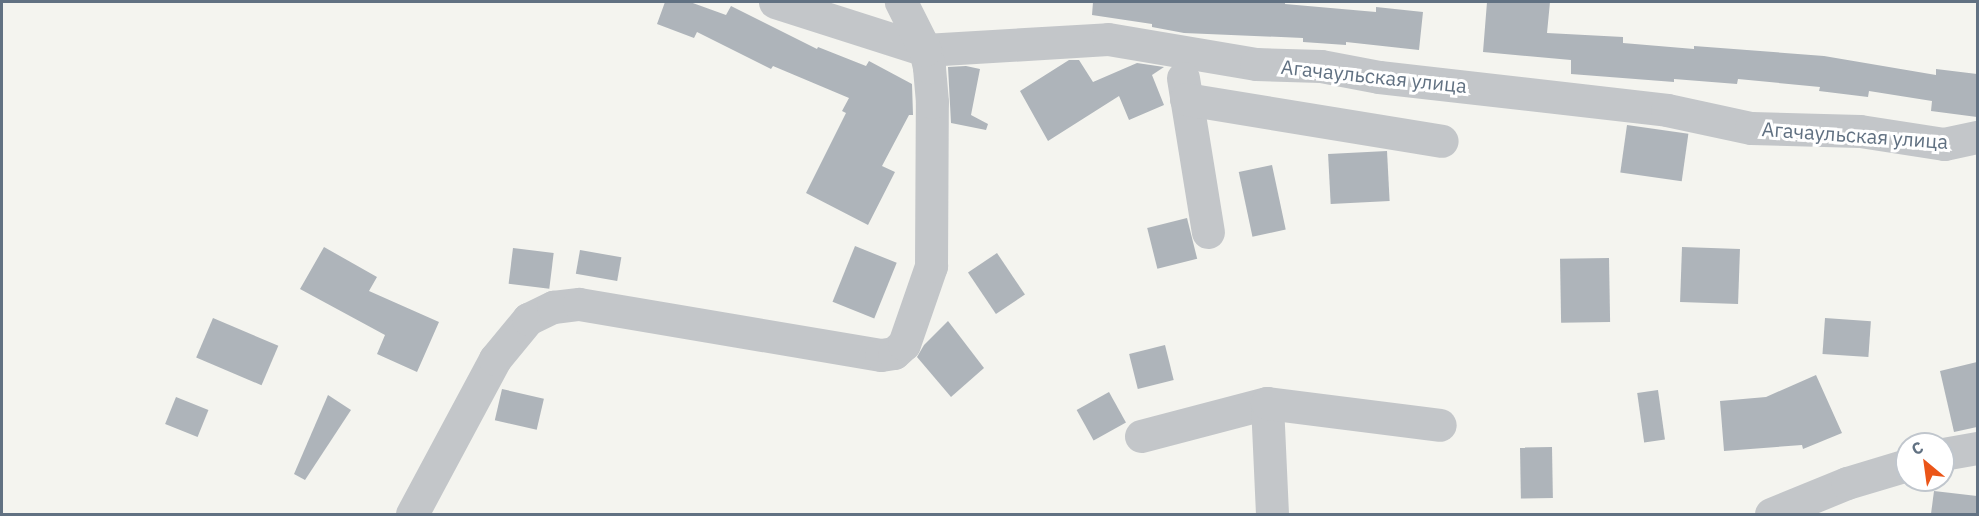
<!DOCTYPE html>
<html>
<head>
<meta charset="utf-8">
<style>
  body { margin:0 }
  #map { position:relative; width:1979px; height:516px; overflow:hidden; background:#f4f4ef; font-family:"IBM Plex Sans",sans-serif }
  div>[style] { position:absolute }
  [style*='--x'] { left:calc(var(--x)*1px); top:calc(var(--y)*1px); width:calc(var(--w)*1px); rotate:calc(var(--a)*1deg) }
  .building>* { inset:0; background:#aeb4ba; transform-origin:0 0 }
  .minor>* { height:33px; margin:-16.5px; padding:0 16.5px; transform-origin:16.5px; border-radius:16.5px; background:#c3c6c9 }
  span { translate:-50% -50%; white-space:nowrap; text-align:center; line-height:1.15; -webkit-text-stroke:6px #fff; paint-order:stroke }
  .street-label { font-size:20px; color:#617182 }
  .frame { position:absolute; inset:0; border:3px solid #617182; pointer-events:none }
  .north { position:absolute; left:1895px; top:432px; width:60px; height:60px; box-sizing:border-box; background:#fff; border:2px solid #c0c6cd; border-radius:50%; rotate:331deg; font-size:16px; font-weight:700; line-height:24px; text-align:center; color:#617182 }
  .north::after { content:''; display:block; margin:auto; width:21px; height:27px; background:#eb5518; clip-path:polygon(50% 0,100% 100%,50% 72%,0 100%) }
</style>
</head>
<body>
<div id="map">
  <div class="building">
    <div style="clip-path:polygon(665px 2px,690px 2px,726px 15px,731px 6px,817px 49px,818px 47px,866px 66px,869px 61px,912px 84px,913px 115px,909px 115px,882px 166px,895px 172px,868px 225px,806px 193px,846px 113px,842px 111px,849px 98px,773px 66px,771px 69px,697px 32px,694px 38px,657px 24px)"></div>
    <div style="clip-path:polygon(1093px 2px,1285px 2px,1285px 4px,1376px 12px,1376px 7px,1423px 12px,1419px 50px,1346px 42px,1346px 45px,1303px 42px,1303px 38px,1184px 33px,1152px 27px,1152px 24px,1092px 15px)"></div>
    <div style="clip-path:polygon(1487px 2px,1550px 2px,1547px 33px,1623px 37px,1623px 43px,1694px 49px,1694px 46px,1824px 56px,1936px 75px,1936px 69px,1977px 74px,1977px 117px,1931px 111px,1932px 101px,1869px 91px,1868px 97px,1819px 91px,1820px 87px,1738px 79px,1737px 84px,1674px 79px,1674px 82px,1571px 74px,1571px 60px,1483px 52px)"></div>
    <div style="clip-path:polygon(1069px 60px,1079px 60px,1093px 82px,1137px 63px,1164px 67px,1152px 75px,1164px 105px,1129px 120px,1119px 96px,1048px 141px,1020px 91px)"></div>
    <div style="clip-path:polygon(966px 66px,980px 69px,971px 115px,988px 124px,986px 130px,951px 123px,948px 67px)"></div>
    <div style="left:1627px;top:125px;width:62px;height:48px;rotate:8deg"></div>
    <div style="left:1387px;top:151px;width:50px;height:59px;rotate:87deg"></div>
    <div style="left:1272px;top:165px;width:66px;height:34px;rotate:78deg"></div>
    <div style="left:1187px;top:218px;width:42px;height:41px;rotate:76deg"></div>
    <div style="left:855px;top:246px;width:45px;height:60px;rotate:22deg"></div>
    <div style="clip-path:polygon(324px 247px,377px 277px,369px 291px,439px 322px,417px 372px,377px 354px,385px 335px,300px 289px)"></div>
    <div style="left:1682px;top:247px;width:58px;height:55px;rotate:2deg"></div>
    <div style="left:513px;top:248px;width:41px;height:36px;rotate:7deg"></div>
    <div style="left:580px;top:250px;width:42px;height:24px;rotate:10deg"></div>
    <div style="left:997px;top:253px;width:50px;height:35px;rotate:56deg"></div>
    <div style="left:1609px;top:258px;width:64px;height:49px;rotate:89deg"></div>
    <div style="left:213px;top:318px;width:71px;height:43px;rotate:23deg"></div>
    <div style="left:1825px;top:318px;width:46px;height:36px;rotate:4deg"></div>
    <div style="clip-path:polygon(948px 321px,984px 368px,951px 397px,917px 357px,924px 345px)"></div>
    <div style="left:1165px;top:345px;width:36px;height:37px;rotate:76deg"></div>
    <div style="clip-path:polygon(1977px 362px,1977px 427px,1954px 432px,1940px 371px)"></div>
    <div style="clip-path:polygon(1816px 375px,1842px 433px,1803px 449px,1802px 445px,1724px 451px,1720px 401px,1766px 397px)"></div>
    <div style="left:502px;top:389px;width:43px;height:32px;rotate:13deg"></div>
    <div style="left:1658px;top:390px;width:50px;height:21px;rotate:82deg"></div>
    <div style="left:1109px;top:392px;width:35px;height:37px;rotate:61deg"></div>
    <div style="clip-path:polygon(328px 395px,351px 410px,305px 480px,294px 474px)"></div>
    <div style="left:176px;top:397px;width:35px;height:29px;rotate:22deg"></div>
    <div style="left:1552px;top:447px;width:51px;height:32px;rotate:89deg"></div>
    <div style="clip-path:polygon(1934px 491px,1977px 496px,1977px 514px,1931px 514px)"></div>
  </div>
  <div class="minor">
    <div style="--x:775;--y:2;--w:157;--a:17.7"></div>
    <div style="--x:925;--y:50;--w:183;--a:-3.4"></div>
    <div style="--x:1108;--y:39;--w:150;--a:9.6"></div>
    <div style="--x:1256;--y:64;--w:65;--a:1.8"></div>
    <div style="--x:1321;--y:66;--w:59;--a:10.7"></div>
    <div style="--x:1379;--y:77;--w:290;--a:6.5"></div>
    <div style="--x:1667;--y:110;--w:86;--a:12.1"></div>
    <div style="--x:1751;--y:128;--w:109;--a:1.6"></div>
    <div style="--x:1860;--y:131;--w:85;--a:8.8"></div>
    <div style="--x:1944;--y:144;--w:35;--a:-12"></div>
    <div style="--x:1183;--y:78;--w:156;--a:80.8"></div>
    <div style="--x:1186;--y:99;--w:259;--a:9.3"></div>
    <div style="--x:1141;--y:436;--w:130;--a:-14.7"></div>
    <div style="--x:1943;--y:454;--w:36;--a:-10"></div>
    <div style="--x:412;--y:514;--w:176;--a:-61.8"></div>
    <div style="--x:495;--y:359;--w:52;--a:-50.5"></div>
    <div style="--x:528;--y:319;--w:28;--a:-26"></div>
    <div style="--x:553;--y:307;--w:26;--a:-7"></div>
    <div style="--x:579;--y:304;--w:306;--a:9.6"></div>
    <div style="--x:881;--y:355;--w:13;--a:-9"></div>
    <div style="--x:894;--y:353;--w:13;--a:-42"></div>
    <div style="--x:904;--y:344;--w:83;--a:-70.9"></div>
    <div style="--x:931;--y:266;--w:164;--a:-89.7"></div>
    <div style="--x:932;--y:102;--w:35;--a:-95"></div>
    <div style="--x:929;--y:67;--w:17;--a:-103"></div>
    <div style="--x:925;--y:50;--w:54;--a:-116.6"></div>
    <div style="--x:1272;--y:514;--w:111;--a:-92.6"></div>
    <div style="--x:1267;--y:403;--w:174;--a:7.2"></div>
    <div style="--x:1771;--y:514;--w:82;--a:-22.2"></div>
    <div style="--x:1847;--y:483;--w:63;--a:-16.7"></div>
  </div>
  <div class="street-label">
    <span style="left:1374px;top:76px;rotate:6deg">Агачаульская улица</span>
    <span style="left:1855px;top:135px;rotate:4deg">Агачаульская улица</span>
  </div>
  <div class="frame"></div>
  <div class="north">С</div>
</div>
</body>
</html>
